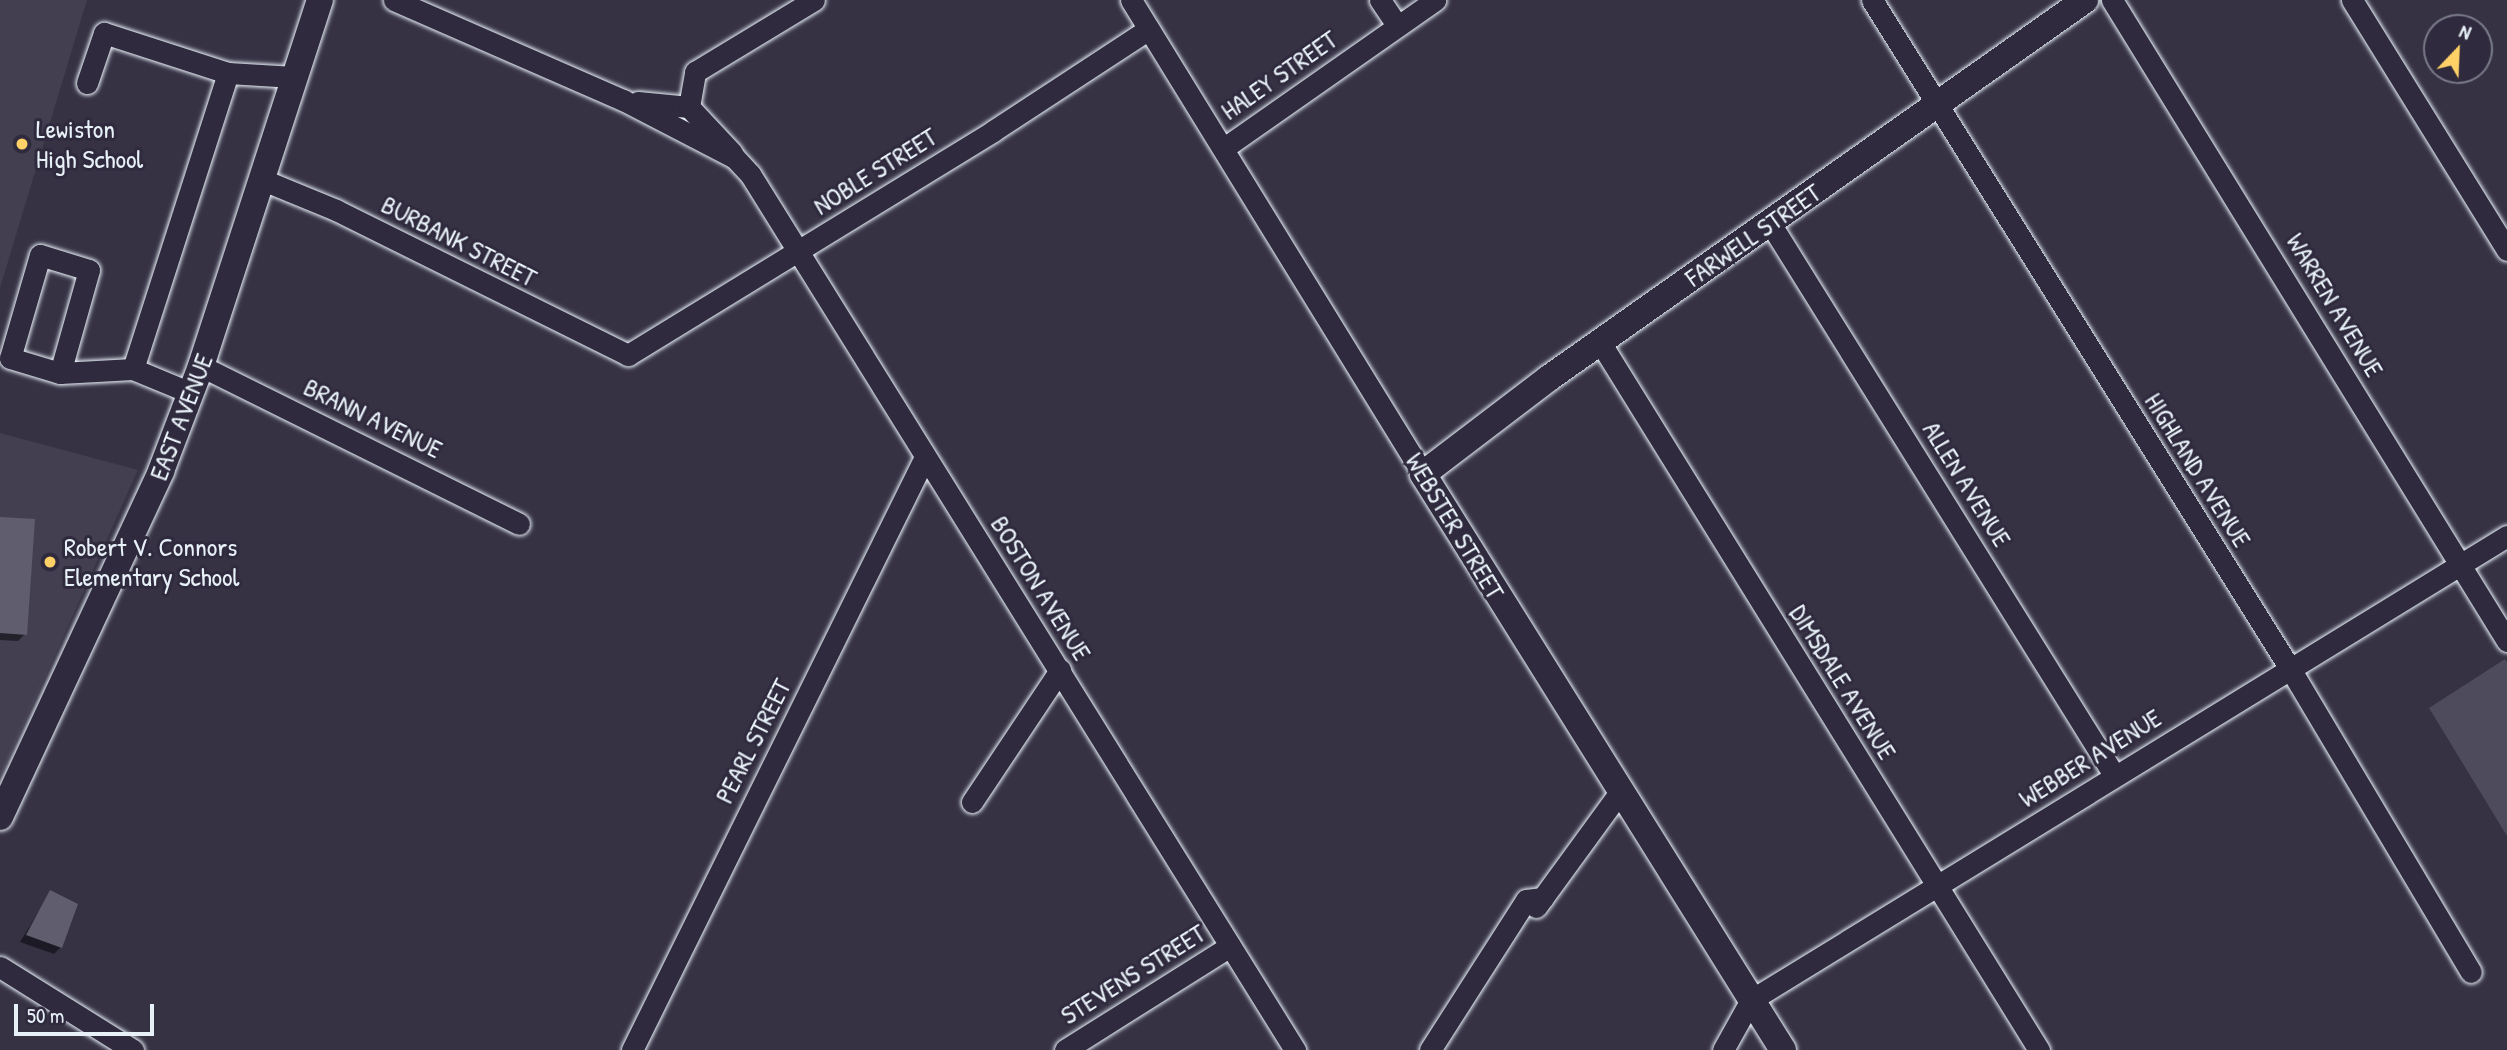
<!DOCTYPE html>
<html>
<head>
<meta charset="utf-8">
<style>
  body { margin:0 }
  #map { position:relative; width:2507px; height:1050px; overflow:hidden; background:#363244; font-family:"Patrick Hand",sans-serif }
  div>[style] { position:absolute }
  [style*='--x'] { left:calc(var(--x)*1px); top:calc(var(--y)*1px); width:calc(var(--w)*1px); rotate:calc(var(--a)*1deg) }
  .built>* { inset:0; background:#433f51 }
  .green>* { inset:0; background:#4d4b5c }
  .shadow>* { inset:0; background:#0007 }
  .building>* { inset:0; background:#605e6e }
  .roads { filter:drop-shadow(0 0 2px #e8f1f8) drop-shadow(0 0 2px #e8f1f8) }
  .minor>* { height:21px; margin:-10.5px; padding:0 10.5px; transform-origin:10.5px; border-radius:10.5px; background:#2f2a3d }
  .major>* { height:26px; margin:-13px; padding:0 13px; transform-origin:13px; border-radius:13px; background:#2f2a3d }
  .dots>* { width:19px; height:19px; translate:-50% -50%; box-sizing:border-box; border:4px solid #2f2a3d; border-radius:50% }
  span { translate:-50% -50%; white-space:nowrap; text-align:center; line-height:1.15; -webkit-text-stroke:6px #2f2a3d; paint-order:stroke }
  .street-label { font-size:26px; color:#e8f1f8 }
  .poi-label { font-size:26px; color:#e8f1f8 }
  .left { translate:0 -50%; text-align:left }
  .north { position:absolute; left:2423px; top:14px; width:70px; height:70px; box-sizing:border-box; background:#2f2a3d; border:2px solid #797a88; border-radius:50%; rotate:23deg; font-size:19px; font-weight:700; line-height:28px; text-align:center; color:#e8f1f8 }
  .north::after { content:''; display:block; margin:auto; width:24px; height:32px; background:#ffd166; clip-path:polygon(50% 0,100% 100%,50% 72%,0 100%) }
  .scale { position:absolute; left:14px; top:1004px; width:140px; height:32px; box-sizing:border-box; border:4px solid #e8f1f8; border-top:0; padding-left:9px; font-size:21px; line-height:24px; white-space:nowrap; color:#e8f1f8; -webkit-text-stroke:5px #2f2a3d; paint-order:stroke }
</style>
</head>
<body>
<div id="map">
  <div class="built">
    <div style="clip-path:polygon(0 0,87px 0,0 288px)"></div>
    <div style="clip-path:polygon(0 433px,138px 470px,0 777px)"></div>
  </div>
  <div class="green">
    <div style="clip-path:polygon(2505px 659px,2507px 662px,2507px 836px,2429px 708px)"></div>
  </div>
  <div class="shadow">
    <div style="clip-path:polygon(0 518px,25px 634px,18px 641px,0 640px)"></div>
    <div style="clip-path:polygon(51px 892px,61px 947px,54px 954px,20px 942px)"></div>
  </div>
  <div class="building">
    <div style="clip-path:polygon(0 517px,35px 519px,27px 635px,0 633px)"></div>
    <div style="clip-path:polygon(50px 890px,78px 904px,62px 948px,26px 935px)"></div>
  </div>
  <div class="roads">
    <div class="minor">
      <div style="--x:394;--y:0;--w:250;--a:23.6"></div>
      <div style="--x:623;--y:100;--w:126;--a:27.4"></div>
      <div style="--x:735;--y:158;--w:22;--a:47"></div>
      <div style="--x:750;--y:174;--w:1032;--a:58.11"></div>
      <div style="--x:1131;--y:0;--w:557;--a:58.37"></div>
      <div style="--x:1380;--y:0;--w:30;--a:56"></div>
      <div style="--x:1872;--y:0;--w:787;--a:57.99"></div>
      <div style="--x:2289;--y:667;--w:355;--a:59.2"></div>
      <div style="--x:2112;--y:0;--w:753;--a:58.36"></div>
      <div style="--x:2352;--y:0;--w:294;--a:58.2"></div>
      <div style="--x:87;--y:83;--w:53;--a:-71.2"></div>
      <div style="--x:104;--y:33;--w:130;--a:17.9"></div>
      <div style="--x:228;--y:73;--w:66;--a:3.5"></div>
      <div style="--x:638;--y:102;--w:51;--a:5.6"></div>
      <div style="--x:689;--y:107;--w:63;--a:46.9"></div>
      <div style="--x:689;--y:107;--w:36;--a:-80"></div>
      <div style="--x:695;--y:72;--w:139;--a:-31.2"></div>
      <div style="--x:1224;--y:148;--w:258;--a:-35"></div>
      <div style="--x:263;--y:180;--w:79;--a:22.3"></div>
      <div style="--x:336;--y:210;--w:326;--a:26.4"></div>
      <div style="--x:628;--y:355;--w:428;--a:-31.5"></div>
      <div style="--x:993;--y:131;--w:186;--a:-33.2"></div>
      <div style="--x:1770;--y:223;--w:650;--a:58.07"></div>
      <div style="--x:1600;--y:342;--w:833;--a:58.2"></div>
      <div style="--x:201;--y:366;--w:355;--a:26.4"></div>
      <div style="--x:133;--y:369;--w:311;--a:-72.2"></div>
      <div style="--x:60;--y:373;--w:107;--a:-74.3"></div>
      <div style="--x:89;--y:270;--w:51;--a:-163"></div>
      <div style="--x:40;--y:255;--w:107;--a:106.2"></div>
      <div style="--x:10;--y:358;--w:52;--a:16.7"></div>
      <div style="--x:60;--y:373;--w:73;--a:-3.1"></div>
      <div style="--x:133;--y:369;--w:63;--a:22.5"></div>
      <div style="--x:972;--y:802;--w:159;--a:-56.3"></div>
      <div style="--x:1536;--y:907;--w:141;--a:-53.9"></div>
      <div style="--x:0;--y:967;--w:157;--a:32"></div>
      <div style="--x:632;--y:1050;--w:661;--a:-63.71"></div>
      <div style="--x:1065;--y:1050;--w:195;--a:-32.2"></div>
      <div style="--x:1430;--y:1050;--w:178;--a:-57.4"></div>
      <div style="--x:1526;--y:900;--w:17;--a:-7"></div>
      <div style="--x:1723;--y:1050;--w:57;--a:-60.8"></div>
      <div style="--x:1751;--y:1000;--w:887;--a:-31.54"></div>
    </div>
    <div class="major">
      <div style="--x:0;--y:817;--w:382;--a:-65"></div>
      <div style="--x:161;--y:471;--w:112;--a:-69.1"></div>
      <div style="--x:201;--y:366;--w:385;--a:-72"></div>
      <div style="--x:1783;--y:1050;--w:679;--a:-122.01"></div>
      <div style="--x:1423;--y:474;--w:158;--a:-37.3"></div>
      <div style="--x:1549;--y:378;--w:656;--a:-35.19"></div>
    </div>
  </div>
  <div class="dots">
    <div style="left:22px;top:144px;background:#ffd166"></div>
    <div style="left:50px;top:562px;background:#ffd166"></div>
  </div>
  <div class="street-label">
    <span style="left:1279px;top:75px;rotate:-35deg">HALEY STREET</span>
    <span style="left:875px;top:171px;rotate:-32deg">NOBLE STREET</span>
    <span style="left:1753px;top:235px;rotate:-35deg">FARWELL STREET</span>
    <span style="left:459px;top:241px;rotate:27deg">BURBANK STREET</span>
    <span style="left:2335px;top:305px;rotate:59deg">WARREN AVENUE</span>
    <span style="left:181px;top:417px;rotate:-69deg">EAST AVENUE</span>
    <span style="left:373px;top:418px;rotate:26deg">BRANN AVENUE</span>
    <span style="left:2198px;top:470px;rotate:58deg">HIGHLAND AVENUE</span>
    <span style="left:1967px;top:484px;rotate:58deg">ALLEN AVENUE</span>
    <span style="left:1455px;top:526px;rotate:59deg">WEBSTER STREET</span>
    <span style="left:1041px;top:588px;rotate:58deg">BOSTON AVENUE</span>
    <span style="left:1843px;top:682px;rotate:58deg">DIMSDALE AVENUE</span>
    <span style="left:753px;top:741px;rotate:-63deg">PEARL STREET</span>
    <span style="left:2090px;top:758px;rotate:-32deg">WEBBER AVENUE</span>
    <span style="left:1133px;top:974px;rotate:-32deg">STEVENS STREET</span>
  </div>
  <div class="poi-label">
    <span class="left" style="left:36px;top:144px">Lewiston<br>High School</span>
    <span class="left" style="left:64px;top:562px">Robert V. Connors<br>Elementary School</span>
  </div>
  <div class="north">N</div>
  <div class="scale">50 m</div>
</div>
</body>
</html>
